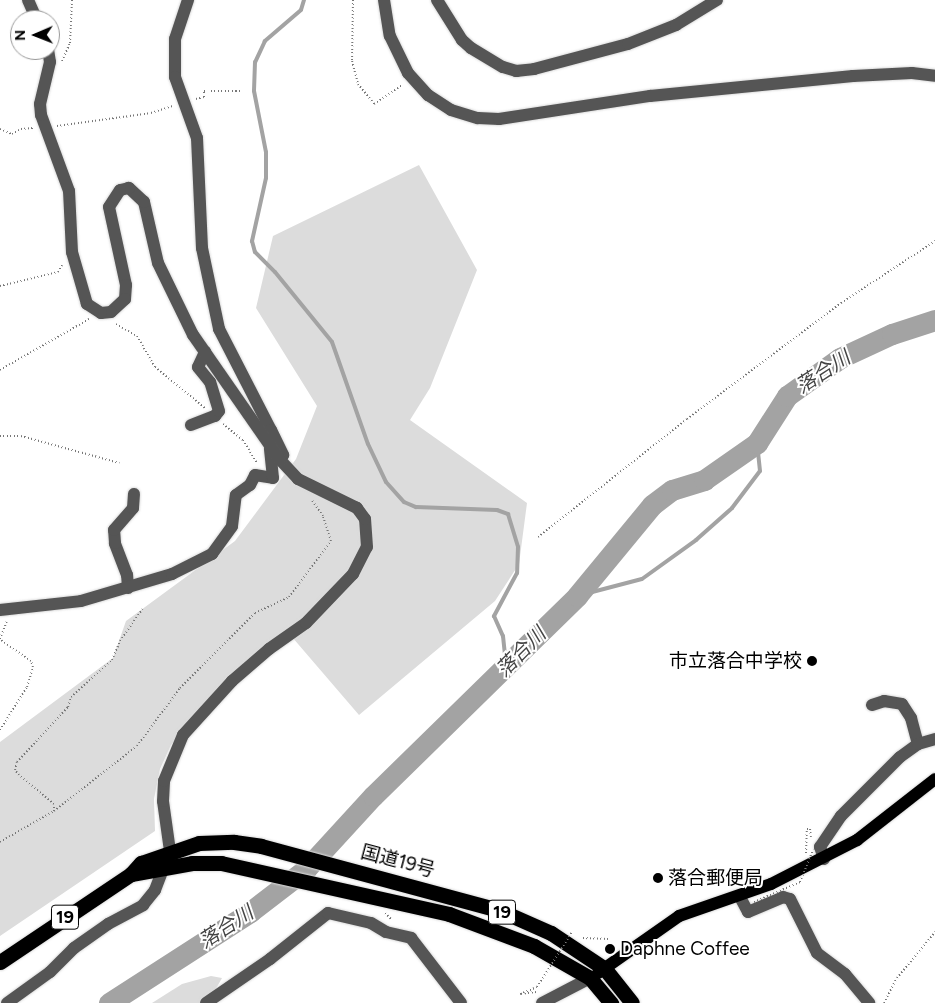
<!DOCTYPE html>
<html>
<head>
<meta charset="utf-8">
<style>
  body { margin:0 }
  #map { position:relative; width:935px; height:1003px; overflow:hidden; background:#fff; font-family:Figtree,"Noto Sans JP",sans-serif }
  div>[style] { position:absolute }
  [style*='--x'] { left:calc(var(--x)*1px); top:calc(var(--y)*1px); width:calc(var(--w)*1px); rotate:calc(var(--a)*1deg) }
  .green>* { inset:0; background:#dcdcdc }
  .stream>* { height:4px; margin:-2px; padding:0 2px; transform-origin:2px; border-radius:2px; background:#a3a3a3 }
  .river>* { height:21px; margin:-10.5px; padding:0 10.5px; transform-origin:10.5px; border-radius:10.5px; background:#a3a3a3 }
  .path>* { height:2px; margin-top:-1px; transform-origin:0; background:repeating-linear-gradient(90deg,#777 0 1px,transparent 0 3.5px) }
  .roads { filter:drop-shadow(0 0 1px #dbdbdb) drop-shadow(0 0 1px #dbdbdb) }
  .minor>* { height:12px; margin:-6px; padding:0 6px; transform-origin:6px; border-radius:6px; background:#555 }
  .major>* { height:12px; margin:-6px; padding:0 6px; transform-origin:6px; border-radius:6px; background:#000 }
  .highway>* { height:15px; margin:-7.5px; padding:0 7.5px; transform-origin:7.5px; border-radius:7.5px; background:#000 }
  .path-bridge>* { height:2px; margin-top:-1px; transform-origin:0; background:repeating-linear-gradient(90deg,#777 0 1px,transparent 0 3.5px) }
  .dots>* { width:14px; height:14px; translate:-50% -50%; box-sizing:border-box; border:2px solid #fff; border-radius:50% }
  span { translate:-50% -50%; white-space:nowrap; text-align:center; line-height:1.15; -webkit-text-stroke:4px #fff; paint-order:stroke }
  .shield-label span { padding:1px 4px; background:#fff; border:1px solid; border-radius:4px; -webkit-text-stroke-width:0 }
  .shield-label { font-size:18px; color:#000; font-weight:700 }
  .poi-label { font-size:19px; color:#000 }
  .right { translate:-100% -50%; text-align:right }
  .left { translate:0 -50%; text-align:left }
  .street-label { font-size:19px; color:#000 }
  .water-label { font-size:20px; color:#444; font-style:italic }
  .north { position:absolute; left:10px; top:10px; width:50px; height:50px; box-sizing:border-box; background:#fff; border:1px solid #999; border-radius:50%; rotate:269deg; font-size:14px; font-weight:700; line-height:20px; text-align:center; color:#000 }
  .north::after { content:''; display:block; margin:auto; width:18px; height:22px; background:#000; clip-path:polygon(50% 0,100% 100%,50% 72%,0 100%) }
</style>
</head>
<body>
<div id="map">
  <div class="green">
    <div style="clip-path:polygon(419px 165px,477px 270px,430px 388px,410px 420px,527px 503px,519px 564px,495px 601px,359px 715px,286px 630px,255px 653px,220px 685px,171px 745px,160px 769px,154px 799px,155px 831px,0 936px,0 742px,113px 658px,126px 621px,235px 541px,296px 459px,317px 406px,256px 308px,273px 236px)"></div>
    <div style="clip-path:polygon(211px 976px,222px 978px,213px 994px,201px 1003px,152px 1003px,182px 984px)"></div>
  </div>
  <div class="stream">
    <div style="--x:304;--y:0;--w:10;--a:107"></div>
    <div style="--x:301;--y:10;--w:48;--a:139.3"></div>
    <div style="--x:265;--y:41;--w:23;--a:115"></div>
    <div style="--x:255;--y:62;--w:29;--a:92"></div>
    <div style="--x:254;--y:91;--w:62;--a:78.9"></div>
    <div style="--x:266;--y:152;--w:26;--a:90"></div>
    <div style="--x:266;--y:178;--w:65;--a:102.5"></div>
    <div style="--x:252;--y:241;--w:11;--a:75"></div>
    <div style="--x:255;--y:252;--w:28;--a:45"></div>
    <div style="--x:275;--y:272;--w:90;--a:50.8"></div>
    <div style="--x:332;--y:342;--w:108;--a:70.6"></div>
    <div style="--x:368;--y:444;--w:42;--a:64.7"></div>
    <div style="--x:386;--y:482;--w:27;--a:48"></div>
    <div style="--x:404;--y:502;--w:13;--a:23"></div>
    <div style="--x:416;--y:507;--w:81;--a:2.1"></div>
    <div style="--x:497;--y:510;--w:12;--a:20"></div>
    <div style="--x:508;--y:514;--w:34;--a:73"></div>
    <div style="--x:518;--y:547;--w:26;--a:92"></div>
    <div style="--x:517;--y:573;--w:49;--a:118.1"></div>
    <div style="--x:494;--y:616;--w:22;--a:66"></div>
    <div style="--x:503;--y:636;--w:29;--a:84"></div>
    <div style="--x:577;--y:596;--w:67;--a:-14.7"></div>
    <div style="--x:642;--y:579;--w:67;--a:-35.8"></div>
    <div style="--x:696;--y:540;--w:48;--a:-41.6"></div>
    <div style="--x:732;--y:508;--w:46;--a:-52.9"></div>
    <div style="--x:760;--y:471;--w:28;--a:-96"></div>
  </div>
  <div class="river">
    <div style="--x:109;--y:1003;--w:168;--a:-32.8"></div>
    <div style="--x:250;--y:912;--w:71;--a:-37.5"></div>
    <div style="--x:306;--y:869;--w:99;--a:-47.5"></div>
    <div style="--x:373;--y:796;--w:286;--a:-44.4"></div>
    <div style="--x:577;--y:596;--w:118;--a:-50.5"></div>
    <div style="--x:652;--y:505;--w:25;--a:-37"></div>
    <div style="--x:672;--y:490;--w:34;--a:-17"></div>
    <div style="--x:704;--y:480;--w:65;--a:-34.9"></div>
    <div style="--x:757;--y:443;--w:56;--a:-57.4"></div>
    <div style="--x:787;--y:396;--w:65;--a:-35.6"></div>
    <div style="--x:840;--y:358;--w:57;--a:-24.8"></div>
    <div style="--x:892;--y:334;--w:45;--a:-18"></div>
  </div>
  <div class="path">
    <div style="--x:353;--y:0;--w:61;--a:90.9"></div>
    <div style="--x:352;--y:61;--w:24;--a:75"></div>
    <div style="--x:358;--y:84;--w:26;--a:51"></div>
    <div style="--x:374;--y:104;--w:34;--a:-34"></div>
    <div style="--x:62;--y:61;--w:20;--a:-66"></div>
    <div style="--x:70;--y:43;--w:43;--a:-87.3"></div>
    <div style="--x:196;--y:99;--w:8;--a:-14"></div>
    <div style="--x:204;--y:97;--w:6;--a:-90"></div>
    <div style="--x:204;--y:91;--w:36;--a:0"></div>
    <div style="--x:57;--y:126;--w:95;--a:-7.9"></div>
    <div style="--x:151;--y:113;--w:23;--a:-18"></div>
    <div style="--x:0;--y:129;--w:13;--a:23"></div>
    <div style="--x:12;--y:134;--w:10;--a:-29"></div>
    <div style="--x:21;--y:129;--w:12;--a:-5"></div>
    <div style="--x:0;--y:286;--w:60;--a:-13.6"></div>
    <div style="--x:58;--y:272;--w:8;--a:-60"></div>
    <div style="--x:116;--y:324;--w:24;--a:30"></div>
    <div style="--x:137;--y:336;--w:36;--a:60"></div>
    <div style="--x:155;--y:367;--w:65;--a:39.4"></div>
    <div style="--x:0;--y:370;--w:103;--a:-29.8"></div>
    <div style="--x:223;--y:424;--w:26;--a:39"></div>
    <div style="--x:243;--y:440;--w:27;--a:59"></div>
    <div style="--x:0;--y:436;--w:21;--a:0"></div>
    <div style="--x:21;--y:436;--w:102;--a:15.4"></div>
    <div style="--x:538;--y:537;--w:190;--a:-38.4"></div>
    <div style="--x:687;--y:419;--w:193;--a:-37"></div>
    <div style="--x:841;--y:303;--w:113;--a:-33.4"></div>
    <div style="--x:0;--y:730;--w:51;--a:-57.9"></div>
    <div style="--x:27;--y:687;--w:21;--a:-73"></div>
    <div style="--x:33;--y:667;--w:6;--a:-108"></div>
    <div style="--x:31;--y:661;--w:38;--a:-145"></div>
    <div style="--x:0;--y:639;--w:19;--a:-69"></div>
    <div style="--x:54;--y:811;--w:7;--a:-90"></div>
    <div style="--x:54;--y:804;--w:45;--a:-140.4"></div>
    <div style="--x:19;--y:775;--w:6;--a:-129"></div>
    <div style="--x:15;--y:770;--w:8;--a:-76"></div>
    <div style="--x:17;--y:762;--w:75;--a:-47.2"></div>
    <div style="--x:68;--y:707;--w:10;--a:-73"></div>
    <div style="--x:71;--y:697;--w:55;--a:-42.1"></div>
    <div style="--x:112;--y:660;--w:21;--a:-67"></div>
    <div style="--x:120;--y:641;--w:39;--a:-55"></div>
    <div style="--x:0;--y:842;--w:62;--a:-29.9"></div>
    <div style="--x:54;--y:811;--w:105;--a:-38.1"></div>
    <div style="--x:137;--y:746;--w:72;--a:-53.4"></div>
    <div style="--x:180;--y:688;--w:106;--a:-45"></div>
    <div style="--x:255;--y:613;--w:38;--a:-25"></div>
    <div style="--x:289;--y:597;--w:70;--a:-53.1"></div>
    <div style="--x:331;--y:541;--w:26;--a:-108"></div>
    <div style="--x:323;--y:516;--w:19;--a:-125"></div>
    <div style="--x:806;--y:853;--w:24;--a:-88"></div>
    <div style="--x:807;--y:829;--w:3;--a:0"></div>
    <div style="--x:810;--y:829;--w:8;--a:83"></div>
    <div style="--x:385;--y:913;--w:10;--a:45"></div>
    <div style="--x:583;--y:938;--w:26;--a:2"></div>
    <div style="--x:536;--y:992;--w:16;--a:173"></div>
    <div style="--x:520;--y:994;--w:18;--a:-22"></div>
    <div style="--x:884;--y:1003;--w:28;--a:-63"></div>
    <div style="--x:897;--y:978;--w:60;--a:-50.4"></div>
  </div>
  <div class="roads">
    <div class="minor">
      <div style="--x:28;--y:0;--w:22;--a:66"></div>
      <div style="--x:188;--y:0;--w:41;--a:108.4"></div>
      <div style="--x:175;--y:39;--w:38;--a:90"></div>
      <div style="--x:175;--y:77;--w:65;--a:70.2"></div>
      <div style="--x:197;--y:138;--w:110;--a:87.4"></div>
      <div style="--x:202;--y:248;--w:83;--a:78.1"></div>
      <div style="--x:219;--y:329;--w:114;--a:62.8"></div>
      <div style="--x:271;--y:430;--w:28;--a:64"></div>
      <div style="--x:283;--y:455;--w:4;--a:124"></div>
      <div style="--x:384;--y:0;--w:36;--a:81"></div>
      <div style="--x:390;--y:36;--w:41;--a:64.1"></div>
      <div style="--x:408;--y:73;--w:30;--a:48"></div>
      <div style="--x:428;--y:95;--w:27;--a:33"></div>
      <div style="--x:451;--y:110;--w:28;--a:17"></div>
      <div style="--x:478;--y:118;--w:21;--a:3"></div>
      <div style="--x:499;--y:119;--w:153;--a:-8.7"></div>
      <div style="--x:650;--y:96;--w:204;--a:-5.6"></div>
      <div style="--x:853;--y:76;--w:59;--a:-2.9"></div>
      <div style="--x:912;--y:73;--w:23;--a:7"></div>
      <div style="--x:437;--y:0;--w:47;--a:58"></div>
      <div style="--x:462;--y:40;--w:12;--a:42"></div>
      <div style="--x:471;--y:48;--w:37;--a:31"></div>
      <div style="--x:503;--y:67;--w:14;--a:17"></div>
      <div style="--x:516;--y:71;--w:18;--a:-6"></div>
      <div style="--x:534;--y:69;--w:97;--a:-14.9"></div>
      <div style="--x:628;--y:44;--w:52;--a:-21.6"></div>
      <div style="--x:676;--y:25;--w:48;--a:-31.4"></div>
      <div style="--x:191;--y:425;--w:26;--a:-21"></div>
      <div style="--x:215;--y:416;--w:6;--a:-51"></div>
      <div style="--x:219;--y:411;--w:30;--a:-107"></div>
      <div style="--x:210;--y:382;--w:19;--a:-129"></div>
      <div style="--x:198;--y:367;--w:17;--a:-65"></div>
      <div style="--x:128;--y:588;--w:13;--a:-94"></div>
      <div style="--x:127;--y:575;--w:34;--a:-111"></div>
      <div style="--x:115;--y:543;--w:13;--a:-94"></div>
      <div style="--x:114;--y:530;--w:29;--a:-49"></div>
      <div style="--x:133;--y:508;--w:14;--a:-86"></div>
      <div style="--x:0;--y:610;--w:81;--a:-6.3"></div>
      <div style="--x:81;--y:601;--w:95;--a:-16.5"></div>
      <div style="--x:172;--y:574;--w:45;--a:-26.6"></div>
      <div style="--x:212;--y:554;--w:34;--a:-54"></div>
      <div style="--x:232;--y:526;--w:31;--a:-83"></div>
      <div style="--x:236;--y:495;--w:17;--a:-36"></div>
      <div style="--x:250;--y:485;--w:11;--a:-63"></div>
      <div style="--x:255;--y:475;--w:18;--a:9"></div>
      <div style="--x:273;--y:478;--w:29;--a:-96"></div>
      <div style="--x:872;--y:705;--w:13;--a:-18"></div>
      <div style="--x:884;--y:701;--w:18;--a:9"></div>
      <div style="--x:902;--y:704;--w:17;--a:57"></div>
      <div style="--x:911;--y:718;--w:27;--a:75"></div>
      <div style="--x:824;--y:859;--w:13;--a:-108"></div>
      <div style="--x:820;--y:847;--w:37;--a:-56"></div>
      <div style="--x:841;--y:816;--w:83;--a:-45"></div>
      <div style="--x:900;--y:757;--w:22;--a:-36"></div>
      <div style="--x:918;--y:744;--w:18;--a:-16"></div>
      <div style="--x:740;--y:897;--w:17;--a:62"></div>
      <div style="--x:748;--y:912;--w:38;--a:-23"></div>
      <div style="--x:783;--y:897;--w:7;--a:16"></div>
      <div style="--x:790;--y:899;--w:60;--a:63.4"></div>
      <div style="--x:817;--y:953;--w:35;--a:37"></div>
      <div style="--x:845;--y:974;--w:38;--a:50"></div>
      <div style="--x:7;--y:1003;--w:53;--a:-35.8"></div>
      <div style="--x:50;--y:972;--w:34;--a:-45"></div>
      <div style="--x:74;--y:948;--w:42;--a:-35.2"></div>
      <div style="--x:108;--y:924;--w:40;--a:-28"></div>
      <div style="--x:143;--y:905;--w:19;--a:-51"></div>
      <div style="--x:155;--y:890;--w:42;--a:-69"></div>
      <div style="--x:170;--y:851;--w:50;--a:-98"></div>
      <div style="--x:163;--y:801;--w:20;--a:-87"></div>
      <div style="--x:164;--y:781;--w:50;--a:-67.6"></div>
      <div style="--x:183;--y:735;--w:73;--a:-47.8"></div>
      <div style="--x:232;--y:681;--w:49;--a:-40.9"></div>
      <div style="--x:269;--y:649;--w:45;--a:-35.1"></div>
      <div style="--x:306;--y:623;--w:68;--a:-46.2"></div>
      <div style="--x:353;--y:574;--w:30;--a:-63"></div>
      <div style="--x:367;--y:547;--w:28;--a:-94"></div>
      <div style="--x:365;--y:519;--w:14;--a:-126"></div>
      <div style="--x:357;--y:508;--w:66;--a:-153.8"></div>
      <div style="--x:298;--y:479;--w:26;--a:-133"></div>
      <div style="--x:280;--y:460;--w:152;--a:-124.8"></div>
      <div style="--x:193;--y:335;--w:80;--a:-115.9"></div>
      <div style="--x:158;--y:263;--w:63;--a:-102.9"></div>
      <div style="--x:144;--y:202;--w:21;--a:-137"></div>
      <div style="--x:129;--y:188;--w:9;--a:167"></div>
      <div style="--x:120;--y:190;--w:20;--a:123"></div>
      <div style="--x:109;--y:207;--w:80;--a:77.7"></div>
      <div style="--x:126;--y:285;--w:14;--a:94"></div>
      <div style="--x:125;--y:299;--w:19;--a:137"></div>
      <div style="--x:111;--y:312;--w:10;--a:174"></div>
      <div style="--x:101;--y:313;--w:17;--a:-147"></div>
      <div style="--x:87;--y:304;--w:54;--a:-106.1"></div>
      <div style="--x:72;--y:252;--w:61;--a:-92.8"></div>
      <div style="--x:69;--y:191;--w:81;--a:-110.2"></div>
      <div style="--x:41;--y:115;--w:11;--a:-95"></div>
      <div style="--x:40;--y:104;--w:43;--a:-76.6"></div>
      <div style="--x:50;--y:62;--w:12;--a:-99"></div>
      <div style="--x:206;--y:1003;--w:78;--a:-34.5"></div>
      <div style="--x:270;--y:959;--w:74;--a:-38.4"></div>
      <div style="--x:328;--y:913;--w:44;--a:13.1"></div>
      <div style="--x:371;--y:923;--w:17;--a:31"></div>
      <div style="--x:386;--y:932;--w:26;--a:13"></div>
      <div style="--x:411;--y:938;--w:82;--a:52.4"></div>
      <div style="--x:542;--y:1003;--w:54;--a:-27.5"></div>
    </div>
    <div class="major">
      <div style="--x:598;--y:973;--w:99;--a:-35.1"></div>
      <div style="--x:679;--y:916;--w:97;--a:-19.2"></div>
      <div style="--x:771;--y:884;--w:97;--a:-27.1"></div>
      <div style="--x:857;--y:840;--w:99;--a:-38"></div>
    </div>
    <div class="highway">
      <div style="--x:131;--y:874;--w:62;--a:-10.2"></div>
      <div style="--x:192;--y:863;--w:29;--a:0"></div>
      <div style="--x:221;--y:863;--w:234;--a:12.6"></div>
      <div style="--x:449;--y:914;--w:91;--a:20.6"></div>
      <div style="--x:534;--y:946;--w:64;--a:29.7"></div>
      <div style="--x:590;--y:978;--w:33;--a:50"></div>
      <div style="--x:0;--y:962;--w:158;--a:-33.9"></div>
      <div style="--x:131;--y:874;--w:15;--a:-48"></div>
      <div style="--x:141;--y:863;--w:61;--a:-19"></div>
      <div style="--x:199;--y:843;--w:35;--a:-2"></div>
      <div style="--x:234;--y:842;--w:27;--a:8"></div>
      <div style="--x:261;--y:846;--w:246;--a:15.1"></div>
      <div style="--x:499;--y:910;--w:57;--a:23.9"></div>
      <div style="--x:551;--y:933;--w:65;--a:33.7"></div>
      <div style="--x:605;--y:969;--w:43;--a:51.5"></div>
    </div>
  </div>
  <div class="path-bridge">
    <div style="--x:754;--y:902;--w:50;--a:-23.5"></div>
    <div style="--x:800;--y:882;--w:35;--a:-68"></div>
    <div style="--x:537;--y:987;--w:65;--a:-57.5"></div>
  </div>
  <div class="dots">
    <div style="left:812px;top:661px;background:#000"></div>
    <div style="left:658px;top:878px;background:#000"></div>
    <div style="left:610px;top:949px;background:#000"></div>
  </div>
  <div class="shield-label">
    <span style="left:502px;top:912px">19</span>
    <span style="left:65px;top:917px">19</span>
  </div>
  <div class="poi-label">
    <span class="right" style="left:802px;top:661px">市立落合中学校</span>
    <span class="left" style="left:668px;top:878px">落合郵便局</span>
    <span class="left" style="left:620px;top:949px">Daphne Coffee</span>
  </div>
  <div class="street-label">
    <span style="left:398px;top:861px;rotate:15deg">国道19号</span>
  </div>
  <div class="water-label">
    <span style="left:823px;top:372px;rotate:-33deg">落合川</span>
    <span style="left:521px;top:652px;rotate:-45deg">落合川</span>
    <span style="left:226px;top:927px;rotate:-33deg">落合川</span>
  </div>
  <div class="north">N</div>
</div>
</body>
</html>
